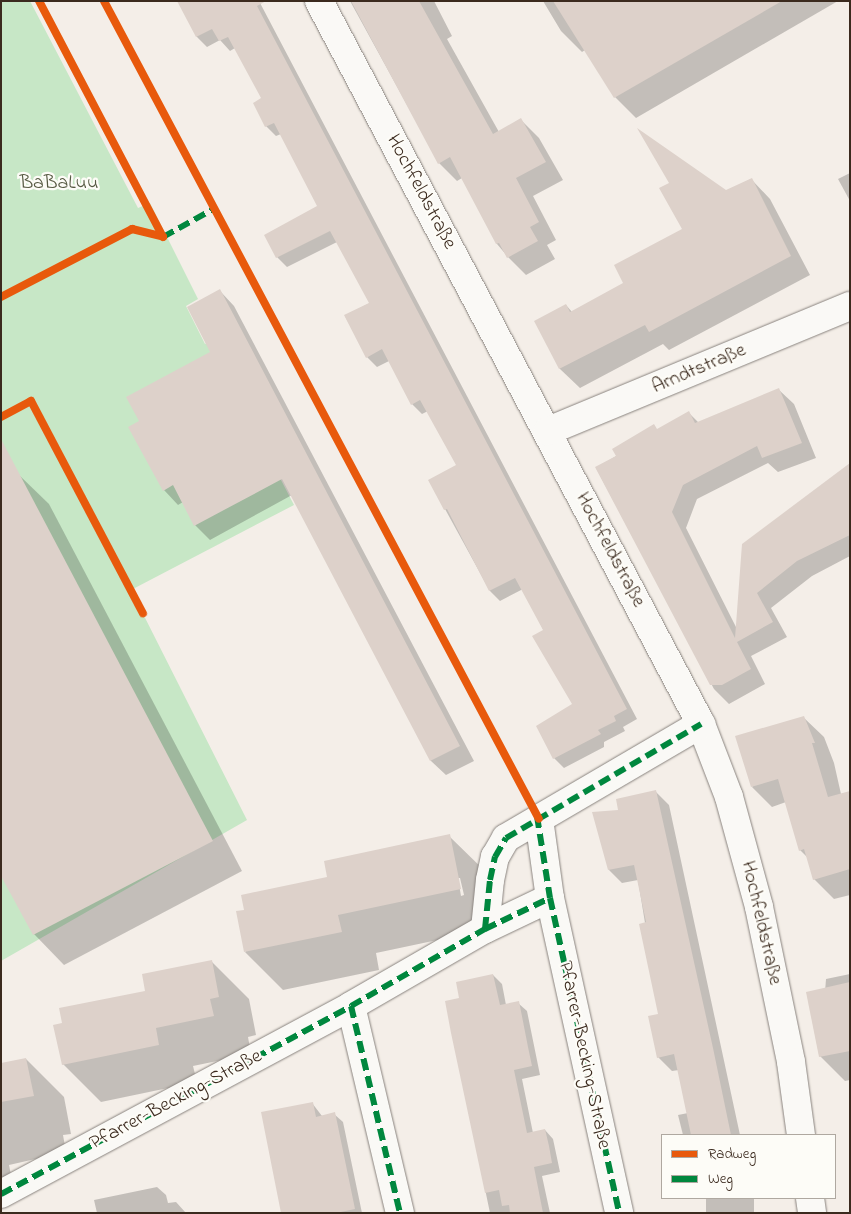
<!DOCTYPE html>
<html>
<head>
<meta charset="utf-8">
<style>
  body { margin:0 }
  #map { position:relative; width:851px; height:1214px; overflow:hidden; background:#f4eee8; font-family:"Indie Flower",sans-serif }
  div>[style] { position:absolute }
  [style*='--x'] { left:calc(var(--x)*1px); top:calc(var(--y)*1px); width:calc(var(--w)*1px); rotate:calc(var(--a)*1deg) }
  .green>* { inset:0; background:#c7e7c6 }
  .shadow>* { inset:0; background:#0003; transform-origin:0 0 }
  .building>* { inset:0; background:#ddd1ca }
  .roads { filter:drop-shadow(0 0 1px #89837e) drop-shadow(0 0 1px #89837e) }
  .street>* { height:28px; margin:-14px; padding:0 14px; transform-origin:14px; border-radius:14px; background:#faf9f6 }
  .quiet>* { height:6px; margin-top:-3px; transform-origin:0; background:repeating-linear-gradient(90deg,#00873e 0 12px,transparent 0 18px) }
  .cycleway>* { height:8px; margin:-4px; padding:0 4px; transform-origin:4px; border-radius:4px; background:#e8590c }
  span { translate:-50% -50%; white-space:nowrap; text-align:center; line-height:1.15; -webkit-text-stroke:4.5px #fdfcf7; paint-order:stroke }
  .park-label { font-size:20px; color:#555841 }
  .street-label { font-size:20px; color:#3b2a1e }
  .frame { position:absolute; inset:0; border:2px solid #3b2a1e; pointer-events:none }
  .legend { position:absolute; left:661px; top:1134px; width:175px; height:65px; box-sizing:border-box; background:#fdfcf7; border:1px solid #afa8a0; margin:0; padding:6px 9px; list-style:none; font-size:15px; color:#3b2a1e }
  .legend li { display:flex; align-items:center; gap:10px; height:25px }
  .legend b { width:25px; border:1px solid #afa8a0 }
</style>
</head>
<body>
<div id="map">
  <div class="green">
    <div style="clip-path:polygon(1px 1px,30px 1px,138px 208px,150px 203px,198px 299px,186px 306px,205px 344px,209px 342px,294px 505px,131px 590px,247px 820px,1px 961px)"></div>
  </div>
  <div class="shadow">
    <div style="clip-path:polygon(178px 1px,259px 1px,637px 719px,623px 727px,625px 731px,604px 742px,604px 747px,564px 768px,554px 758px,573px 704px,544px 631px,523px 589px,500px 601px,490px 591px,445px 509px,457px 465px,428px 411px,422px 414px,412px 404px,389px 361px,377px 367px,367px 357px,345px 316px,370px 303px,337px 242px,287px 267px,277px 257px,319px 207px,281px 134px,276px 136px,266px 126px,263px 99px,235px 48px,230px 51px,220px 40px,207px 47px,197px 37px)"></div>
    <div style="clip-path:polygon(350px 1px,434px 1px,452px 36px,447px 39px,499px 132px,521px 120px,539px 138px,563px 180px,533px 196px,556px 240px,547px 245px,555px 259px,526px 275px,508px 257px,497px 244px,462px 178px,457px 181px,439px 163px)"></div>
    <div style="clip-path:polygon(543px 1px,838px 1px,636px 118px,615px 97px,585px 50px,582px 52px,561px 31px)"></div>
    <div style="clip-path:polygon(850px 173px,850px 201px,838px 179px)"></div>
    <div style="clip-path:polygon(751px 179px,770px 199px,810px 275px,669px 350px,663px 344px,580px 388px,560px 369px,536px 321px,566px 305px,572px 312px,625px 284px,726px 192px)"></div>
    <div style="clip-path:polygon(220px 291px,234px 306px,474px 761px,446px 775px,431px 761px,292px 495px,210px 540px,195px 525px,183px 502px,178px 505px,164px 490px,140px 422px,212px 353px)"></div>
    <div style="clip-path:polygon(779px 390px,794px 404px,816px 458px,778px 472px,768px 463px,697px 499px,686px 528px,737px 629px,743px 545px,850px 531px,850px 556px,812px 576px,771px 608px,787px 637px,751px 656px,765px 684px,729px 704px,714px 689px,596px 468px,689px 413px,699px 423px)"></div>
    <div style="clip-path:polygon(18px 474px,49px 504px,242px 871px,64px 965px,34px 934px)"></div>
    <div style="clip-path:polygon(803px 717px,824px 737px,834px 763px,841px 794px,850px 792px,850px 895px,834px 899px,814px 879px,808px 858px,800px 850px,786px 802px,772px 807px,752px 787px)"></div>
    <div style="clip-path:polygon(655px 791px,669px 805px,740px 1135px,683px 1135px,678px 1115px,688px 1113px,679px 1070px,672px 1071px,658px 1057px,660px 1015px,638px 880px,622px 883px,609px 870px,620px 811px)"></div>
    <div style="clip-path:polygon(evenodd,449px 836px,488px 874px,499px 927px,376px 953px,379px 970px,283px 990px,245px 952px,329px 878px,449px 836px,458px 878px,460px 878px,464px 895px,461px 896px,458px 878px)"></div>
    <div style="clip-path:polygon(211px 961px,249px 999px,256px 1035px,248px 1037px,251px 1054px,193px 1066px,197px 1082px,101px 1102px,63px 1064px,146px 992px)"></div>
    <div style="clip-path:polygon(850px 974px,850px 1080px,845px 1081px,820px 1056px,826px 979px)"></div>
    <div style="clip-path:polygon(493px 975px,502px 984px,506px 1005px,518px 1003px,527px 1011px,540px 1075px,522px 1079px,533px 1133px,545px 1130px,553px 1139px,560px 1172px,542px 1176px,550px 1213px,490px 1213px,446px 1002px,460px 999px)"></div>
    <div style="clip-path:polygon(26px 1059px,64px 1097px,71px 1134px,63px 1135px,66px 1152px,9px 1165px,12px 1180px,1px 1183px,1px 1064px)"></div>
    <div style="clip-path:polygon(312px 1103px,322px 1116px,334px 1114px,343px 1122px,362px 1213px,283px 1213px)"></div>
    <div style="clip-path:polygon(157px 1187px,166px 1195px,168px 1203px,176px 1202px,186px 1213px,97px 1213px,94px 1200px)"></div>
    <div style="left:706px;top:1198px;width:48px;height:15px"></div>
  </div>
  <div class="building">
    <div style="clip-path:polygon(177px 1px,266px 1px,257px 6px,627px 709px,614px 716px,616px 721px,598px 730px,601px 734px,553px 759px,536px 726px,572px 704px,532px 636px,543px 630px,515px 578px,489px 591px,447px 509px,444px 510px,428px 480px,456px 465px,420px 400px,411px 405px,382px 349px,366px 358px,344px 315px,369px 303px,330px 231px,276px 258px,264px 235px,317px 206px,274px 123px,265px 127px,253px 103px,261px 98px,228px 37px,219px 41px,212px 29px,196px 37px)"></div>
    <div style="clip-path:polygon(351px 1px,419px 1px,493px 134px,521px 118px,546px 162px,516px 178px,539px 222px,530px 227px,538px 241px,507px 258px,499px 243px,496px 244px,450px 157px,438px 164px)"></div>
    <div style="clip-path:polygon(553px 1px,782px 1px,614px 98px)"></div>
    <div style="clip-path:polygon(637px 128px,726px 190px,752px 178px,791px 256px,649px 332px,645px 325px,559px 369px,534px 321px,566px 304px,570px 312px,623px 283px,614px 265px,682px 229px,659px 188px,669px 183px)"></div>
    <div style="clip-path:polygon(220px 289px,460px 746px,430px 761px,282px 479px,194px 526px,173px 485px,163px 491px,128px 427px,139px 421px,126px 397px,210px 352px,187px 307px)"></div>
    <div style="clip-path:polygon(779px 388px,802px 443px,762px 458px,757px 446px,683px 485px,672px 512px,735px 638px,742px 544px,850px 463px,850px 535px,797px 561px,757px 593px,773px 622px,737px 642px,751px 669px,722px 685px,710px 685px,595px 467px,616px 456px,612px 449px,654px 424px,657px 429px,689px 411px,695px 423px)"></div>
    <div style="clip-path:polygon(1px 439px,213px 841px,33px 935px,1px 876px)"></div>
    <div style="clip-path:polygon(804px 716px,815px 743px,812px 743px,828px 797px,850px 791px,850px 869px,813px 880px,804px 849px,799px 851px,778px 779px,751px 787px,735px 736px)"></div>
    <div style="clip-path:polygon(656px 790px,713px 1048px,731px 1135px,691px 1135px,674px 1054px,657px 1058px,648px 1016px,658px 1014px,639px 924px,646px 922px,634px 865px,608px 870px,592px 812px,618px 810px,616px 799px)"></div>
    <div style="clip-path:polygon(450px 834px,461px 889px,338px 915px,342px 932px,244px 952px,236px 911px,244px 910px,241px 895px,327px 877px,324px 861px)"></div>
    <div style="clip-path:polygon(212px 960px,219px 997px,210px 999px,214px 1016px,156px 1028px,159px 1045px,62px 1065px,53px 1025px,62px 1023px,59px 1008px,145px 991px,142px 974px)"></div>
    <div style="clip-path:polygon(493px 974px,500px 1005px,519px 1001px,528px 1047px,532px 1066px,514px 1070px,527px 1133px,545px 1129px,549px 1146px,552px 1163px,534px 1167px,543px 1213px,510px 1213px,509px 1205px,502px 1206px,499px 1190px,485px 1193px,451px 1033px,445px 1001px,459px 998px,456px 982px)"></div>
    <div style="clip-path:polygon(850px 982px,850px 1051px,819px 1057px,806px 992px)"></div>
    <div style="clip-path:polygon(26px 1058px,34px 1096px,1px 1102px,1px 1063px)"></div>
    <div style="clip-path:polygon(313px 1102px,316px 1117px,335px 1112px,355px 1209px,336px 1213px,281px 1213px,261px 1112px)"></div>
  </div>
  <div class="roads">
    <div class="street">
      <div style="--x:319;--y:1;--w:818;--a:62.15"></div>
      <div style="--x:701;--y:724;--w:78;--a:69"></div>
      <div style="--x:729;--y:797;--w:114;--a:74.7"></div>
      <div style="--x:759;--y:907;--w:158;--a:78.3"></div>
      <div style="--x:791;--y:1062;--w:74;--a:82.2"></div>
      <div style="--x:548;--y:431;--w:327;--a:-22.5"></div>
      <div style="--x:539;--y:819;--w:80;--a:82.1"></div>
      <div style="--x:550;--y:898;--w:322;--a:77.6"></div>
      <div style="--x:485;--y:929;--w:49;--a:-84.2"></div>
      <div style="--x:490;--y:880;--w:24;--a:-78"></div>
      <div style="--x:495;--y:857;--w:22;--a:-60"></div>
      <div style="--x:506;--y:838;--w:226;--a:-30.3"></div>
      <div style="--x:351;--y:1006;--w:213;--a:76.7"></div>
      <div style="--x:1;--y:1194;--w:397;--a:-28.2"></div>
      <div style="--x:351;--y:1006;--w:155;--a:-29.9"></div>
      <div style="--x:485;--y:929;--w:72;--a:-25.5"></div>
      <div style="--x:810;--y:1198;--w:15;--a:82"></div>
    </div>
  </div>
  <div class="quiet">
    <div style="--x:163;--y:237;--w:60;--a:-29.1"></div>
    <div style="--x:537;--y:816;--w:83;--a:81"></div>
    <div style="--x:550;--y:898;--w:322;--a:77.6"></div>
    <div style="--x:485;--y:929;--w:49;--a:-84.2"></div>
    <div style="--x:490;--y:880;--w:24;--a:-78"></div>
    <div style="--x:495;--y:857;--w:22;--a:-60"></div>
    <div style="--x:506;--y:838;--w:226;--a:-30.3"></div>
    <div style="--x:351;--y:1006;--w:213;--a:76.7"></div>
    <div style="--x:1;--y:1194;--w:397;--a:-28.2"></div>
    <div style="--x:351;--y:1006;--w:155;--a:-29.9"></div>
    <div style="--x:485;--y:929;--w:72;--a:-25.5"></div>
  </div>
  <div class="cycleway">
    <div style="--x:104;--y:1;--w:926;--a:62"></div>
    <div style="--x:1;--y:297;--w:148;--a:-27.4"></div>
    <div style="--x:132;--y:229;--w:32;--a:14"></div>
    <div style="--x:163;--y:237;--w:267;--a:-117.7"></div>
    <div style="--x:1;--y:417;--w:34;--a:-28"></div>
    <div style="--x:31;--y:401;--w:240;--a:62.2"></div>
  </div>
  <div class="park-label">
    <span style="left:59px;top:183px">BaBaLuu</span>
  </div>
  <div class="street-label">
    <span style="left:421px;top:192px;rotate:62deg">Hochfeldstraße</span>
    <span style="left:699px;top:369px;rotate:-23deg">Arndtstraße</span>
    <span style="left:610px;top:550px;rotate:62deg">Hochfeldstraße</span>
    <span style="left:761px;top:923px;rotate:77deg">Hochfeldstraße</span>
    <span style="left:584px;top:1055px;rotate:78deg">Pfarrer-Becking-Straße</span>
    <span style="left:176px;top:1100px;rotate:-28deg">Pfarrer-Becking-Straße</span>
  </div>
  <div class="frame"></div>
  <ul class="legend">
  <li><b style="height:6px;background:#e8590c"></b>Radweg</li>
  <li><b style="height:6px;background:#00873e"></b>Weg</li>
  </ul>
</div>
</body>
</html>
